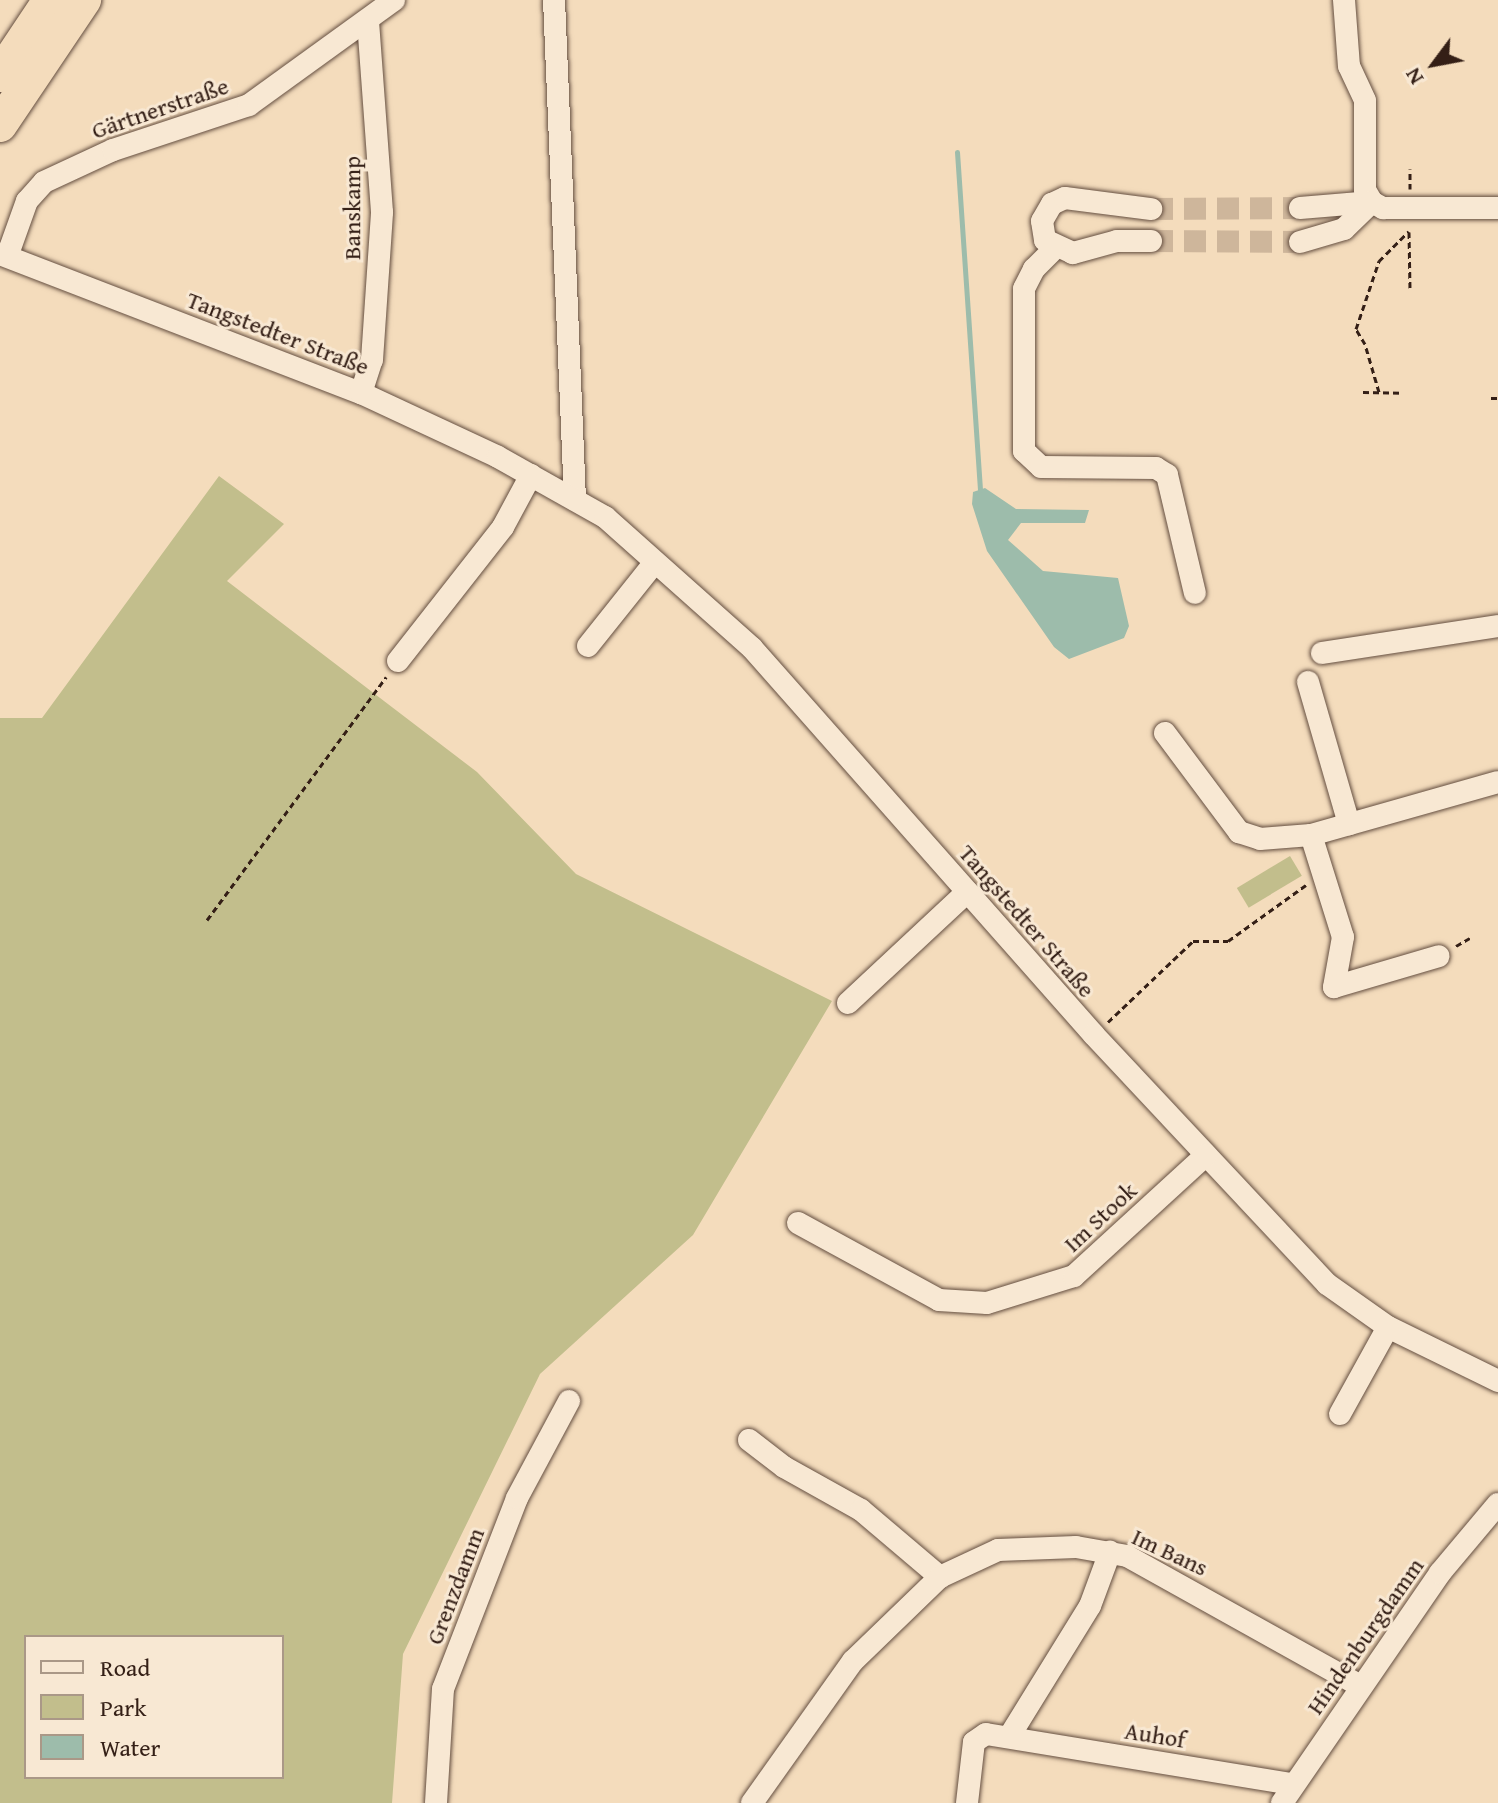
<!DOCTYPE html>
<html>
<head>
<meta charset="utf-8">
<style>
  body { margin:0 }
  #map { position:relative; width:1498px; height:1803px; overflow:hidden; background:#f4dcbc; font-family:"Gentium Book Plus",serif }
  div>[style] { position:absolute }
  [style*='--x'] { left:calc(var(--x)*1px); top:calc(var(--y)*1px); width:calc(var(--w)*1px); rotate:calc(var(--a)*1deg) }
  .green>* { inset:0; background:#c2be8c; transform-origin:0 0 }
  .water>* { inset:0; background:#9dbcab }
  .stream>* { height:5px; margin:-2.5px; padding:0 2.5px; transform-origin:2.5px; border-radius:2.5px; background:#9dbcab }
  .minor-tunnel>* { height:22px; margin-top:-11px; transform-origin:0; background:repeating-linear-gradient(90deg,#ceb69b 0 22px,transparent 0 33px) }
  .path>* { height:3px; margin-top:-1.5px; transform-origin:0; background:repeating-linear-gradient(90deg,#341f16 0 6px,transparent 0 10px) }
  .roads { filter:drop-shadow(0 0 2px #644e40) drop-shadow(0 0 2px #644e40) }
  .minor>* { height:22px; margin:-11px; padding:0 11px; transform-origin:11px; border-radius:11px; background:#f8e8d3 }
  .highway>* { height:34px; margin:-17px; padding:0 17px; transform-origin:17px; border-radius:17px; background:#f4dcbc }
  span { translate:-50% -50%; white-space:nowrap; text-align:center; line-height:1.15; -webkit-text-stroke:6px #f8e8d3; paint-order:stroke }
  .street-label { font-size:24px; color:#341f16 }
  .legend { position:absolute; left:24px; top:1635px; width:260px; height:144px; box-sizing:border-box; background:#f8e8d3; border:2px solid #aa9887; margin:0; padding:10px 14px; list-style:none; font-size:24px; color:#341f16 }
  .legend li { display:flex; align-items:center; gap:16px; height:40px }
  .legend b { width:40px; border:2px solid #aa9887 }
  .north { position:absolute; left:1394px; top:24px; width:80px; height:80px; -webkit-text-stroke:6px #f8e8d3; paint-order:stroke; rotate:238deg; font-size:22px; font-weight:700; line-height:32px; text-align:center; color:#341f16 }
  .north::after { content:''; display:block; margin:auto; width:28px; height:36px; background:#341f16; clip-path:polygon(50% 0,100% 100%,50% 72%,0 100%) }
</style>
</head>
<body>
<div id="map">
  <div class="green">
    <div style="clip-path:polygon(evenodd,219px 476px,284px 524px,227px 581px,477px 772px,576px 874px,832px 1001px,693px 1235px,540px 1374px,403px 1654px,392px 1803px,0 1803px,0 718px,42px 718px,219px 476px,26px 1637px,282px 1637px,282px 1777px,26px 1777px,26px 1637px)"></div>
    <div style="left:1290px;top:856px;width:23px;height:62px;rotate:59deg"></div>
  </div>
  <div class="water">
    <div style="clip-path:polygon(985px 488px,1016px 509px,1089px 510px,1085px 523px,1021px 523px,1008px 540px,1043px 571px,1118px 578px,1129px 626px,1124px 638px,1069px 659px,1054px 647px,987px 551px,972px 504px,973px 492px)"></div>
  </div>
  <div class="stream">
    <div style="--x:957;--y:152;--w:339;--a:86.1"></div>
  </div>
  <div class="minor-tunnel">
    <div style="--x:1151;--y:209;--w:149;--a:-0.4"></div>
    <div style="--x:1151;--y:241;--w:149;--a:0.4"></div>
  </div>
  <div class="path">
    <div style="--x:1410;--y:189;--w:20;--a:-90"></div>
    <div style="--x:1409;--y:232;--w:56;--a:89"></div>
    <div style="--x:1363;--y:392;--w:39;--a:1"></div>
    <div style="--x:1379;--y:392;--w:50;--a:-106.3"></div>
    <div style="--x:1365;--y:344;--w:17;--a:-121"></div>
    <div style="--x:1356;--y:329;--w:72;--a:-71.3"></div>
    <div style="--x:1379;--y:261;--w:42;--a:-45"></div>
    <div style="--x:1491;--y:398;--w:7;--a:0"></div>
    <div style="--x:207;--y:920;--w:302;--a:-53.6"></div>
    <div style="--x:1456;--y:946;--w:16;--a:-30"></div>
    <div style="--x:1108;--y:1022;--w:117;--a:-43.6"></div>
    <div style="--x:1193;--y:941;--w:35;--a:0"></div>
    <div style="--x:1228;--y:941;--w:96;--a:-35.7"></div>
  </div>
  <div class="roads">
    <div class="minor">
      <div style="--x:554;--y:0;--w:500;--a:87.59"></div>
      <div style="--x:1344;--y:0;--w:66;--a:85.7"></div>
      <div style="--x:1349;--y:66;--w:38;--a:65"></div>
      <div style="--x:1365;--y:101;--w:89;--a:90"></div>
      <div style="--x:1365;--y:190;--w:14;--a:60"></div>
      <div style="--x:1372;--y:202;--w:13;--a:29"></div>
      <div style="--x:1383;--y:208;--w:115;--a:0"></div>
      <div style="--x:1300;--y:208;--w:72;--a:-4.8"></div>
      <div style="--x:1151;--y:241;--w:34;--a:180"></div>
      <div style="--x:1117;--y:241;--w:46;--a:164.7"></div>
      <div style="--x:1073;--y:253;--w:31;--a:-155"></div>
      <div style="--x:1045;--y:240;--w:19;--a:-99"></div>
      <div style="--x:1042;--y:221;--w:20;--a:-60"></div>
      <div style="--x:1052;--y:204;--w:14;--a:-25"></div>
      <div style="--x:1065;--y:198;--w:87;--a:7.3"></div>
      <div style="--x:1300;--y:242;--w:46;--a:-16.5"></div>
      <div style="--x:1344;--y:229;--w:39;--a:-44"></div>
      <div style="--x:1055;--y:248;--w:30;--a:135"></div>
      <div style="--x:1034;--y:269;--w:22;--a:117"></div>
      <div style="--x:1024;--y:289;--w:162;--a:90"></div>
      <div style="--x:1024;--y:451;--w:23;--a:43"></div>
      <div style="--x:1041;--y:467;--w:115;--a:0.5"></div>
      <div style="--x:1156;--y:468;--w:13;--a:32"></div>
      <div style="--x:1167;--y:475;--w:121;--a:76.7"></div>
      <div style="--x:0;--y:254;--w:387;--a:21.1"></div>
      <div style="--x:361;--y:393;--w:151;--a:25"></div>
      <div style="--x:498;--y:457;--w:123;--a:29.3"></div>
      <div style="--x:605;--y:517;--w:197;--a:41.7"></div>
      <div style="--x:752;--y:648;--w:516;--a:48.53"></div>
      <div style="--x:1094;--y:1035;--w:341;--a:46.9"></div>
      <div style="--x:1327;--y:1284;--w:75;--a:35.2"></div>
      <div style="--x:1388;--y:1327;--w:123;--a:26.1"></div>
      <div style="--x:8;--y:254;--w:56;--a:-70.3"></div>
      <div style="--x:27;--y:201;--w:25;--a:-48"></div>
      <div style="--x:44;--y:182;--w:76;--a:-24.9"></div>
      <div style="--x:113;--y:150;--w:143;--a:-18.3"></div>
      <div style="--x:249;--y:105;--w:179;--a:-35.9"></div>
      <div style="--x:361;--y:393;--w:35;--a:-72"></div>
      <div style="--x:372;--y:360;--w:148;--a:-86.1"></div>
      <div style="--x:382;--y:212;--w:192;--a:-94.2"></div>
      <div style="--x:588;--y:646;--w:107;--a:-51.4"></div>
      <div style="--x:1322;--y:653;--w:178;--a:-8.7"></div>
      <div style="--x:398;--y:661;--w:170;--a:-51.9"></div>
      <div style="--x:503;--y:527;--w:59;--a:-61.7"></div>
      <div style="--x:1308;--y:682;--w:148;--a:73.9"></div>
      <div style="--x:1165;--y:733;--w:124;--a:53.2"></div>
      <div style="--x:1239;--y:832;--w:22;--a:18"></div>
      <div style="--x:1260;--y:839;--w:51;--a:-4.5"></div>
      <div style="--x:1311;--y:835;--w:194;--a:-15.8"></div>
      <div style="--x:1311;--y:835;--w:107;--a:72.6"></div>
      <div style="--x:1343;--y:937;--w:51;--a:100.2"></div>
      <div style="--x:1334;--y:987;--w:109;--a:-16.4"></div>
      <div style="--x:848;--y:1003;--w:163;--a:-43"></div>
      <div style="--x:798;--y:1223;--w:161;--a:28.6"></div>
      <div style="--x:939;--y:1300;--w:48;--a:3.6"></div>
      <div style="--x:987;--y:1303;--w:91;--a:-17.2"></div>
      <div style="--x:1074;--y:1276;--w:179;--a:-42.5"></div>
      <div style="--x:1340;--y:1414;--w:99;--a:-61.1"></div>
      <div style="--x:749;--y:1440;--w:44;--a:37.6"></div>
      <div style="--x:784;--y:1467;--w:88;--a:29.2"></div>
      <div style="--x:861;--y:1510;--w:104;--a:40.3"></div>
      <div style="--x:1009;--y:1737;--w:154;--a:-58.3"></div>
      <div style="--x:1090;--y:1606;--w:58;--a:-69.7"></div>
      <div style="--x:436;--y:1803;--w:114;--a:-86.5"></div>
      <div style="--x:443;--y:1689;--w:205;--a:-68.8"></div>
      <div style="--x:517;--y:1498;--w:110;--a:-61.8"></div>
      <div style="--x:752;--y:1803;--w:174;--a:-54.6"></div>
      <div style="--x:853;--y:1661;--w:121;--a:-44"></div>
      <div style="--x:940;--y:1577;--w:64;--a:-25"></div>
      <div style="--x:998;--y:1550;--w:78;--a:-2.2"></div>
      <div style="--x:1076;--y:1547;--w:52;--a:10"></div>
      <div style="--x:1127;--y:1556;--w:268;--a:29.1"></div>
      <div style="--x:967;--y:1803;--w:61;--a:-83.5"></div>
      <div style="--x:974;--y:1742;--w:14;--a:-34"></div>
      <div style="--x:986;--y:1734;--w:311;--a:9.3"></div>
      <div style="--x:1282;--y:1803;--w:279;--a:-55.5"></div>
      <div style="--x:1440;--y:1573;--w:90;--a:-50"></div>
    </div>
    <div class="highway">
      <div style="--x:0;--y:75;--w:90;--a:-56.3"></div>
      <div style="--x:0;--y:125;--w:151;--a:-56.1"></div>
    </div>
  </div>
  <div class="street-label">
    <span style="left:160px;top:108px;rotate:-19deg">Gärtnerstraße</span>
    <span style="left:352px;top:208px;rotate:-90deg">Banskamp</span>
    <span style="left:278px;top:333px;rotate:21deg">Tangstedter Straße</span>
    <span style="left:1027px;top:921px;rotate:49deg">Tangstedter Straße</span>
    <span style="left:1100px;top:1217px;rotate:-43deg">Im Stook</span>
    <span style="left:1170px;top:1552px;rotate:25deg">Im Bans</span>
    <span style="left:455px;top:1586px;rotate:-69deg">Grenzdamm</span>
    <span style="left:1365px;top:1636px;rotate:-55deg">Hindenburgdamm</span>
    <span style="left:1155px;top:1735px;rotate:9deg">Auhof</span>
  </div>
  <ul class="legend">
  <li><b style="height:10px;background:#f8e8d3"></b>Road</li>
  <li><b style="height:22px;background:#c2be8c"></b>Park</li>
  <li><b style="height:22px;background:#9dbcab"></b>Water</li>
  </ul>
  <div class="north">N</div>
</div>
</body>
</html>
